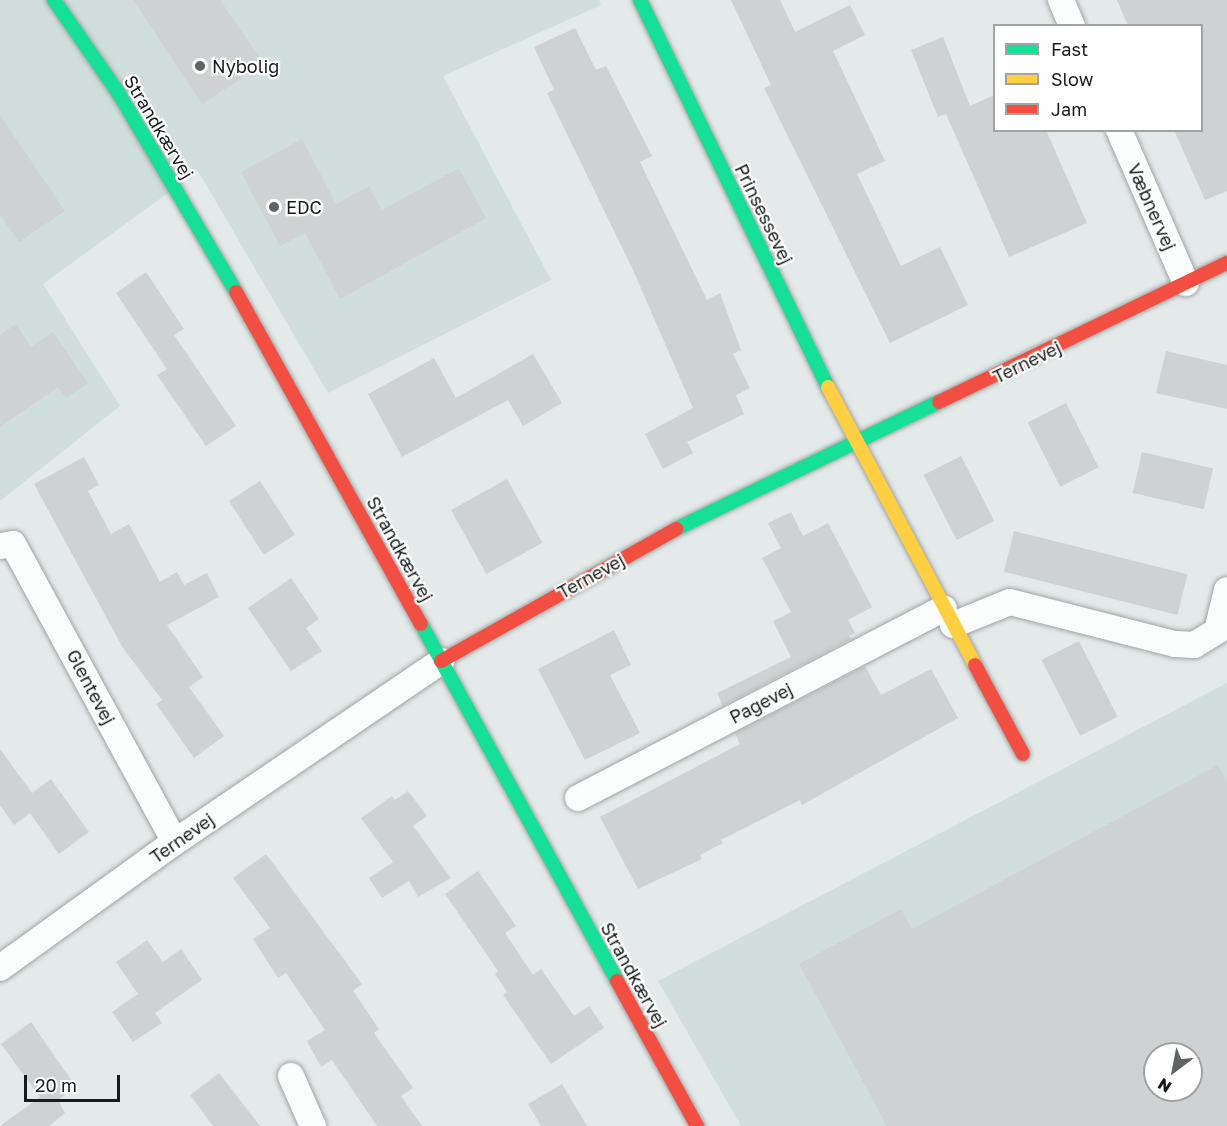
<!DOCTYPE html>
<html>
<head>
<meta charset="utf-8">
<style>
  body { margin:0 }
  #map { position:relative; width:1227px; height:1126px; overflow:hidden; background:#e4e9e9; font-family:"Golos Text",sans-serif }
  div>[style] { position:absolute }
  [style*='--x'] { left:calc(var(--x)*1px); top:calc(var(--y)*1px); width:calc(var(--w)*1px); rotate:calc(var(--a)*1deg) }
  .built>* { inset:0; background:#d0dedd }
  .building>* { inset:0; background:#cfd2d2; transform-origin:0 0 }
  .roads { filter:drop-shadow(0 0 2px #a0a5a4) drop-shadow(0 0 2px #a0a5a4) }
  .street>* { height:26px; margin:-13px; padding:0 13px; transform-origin:13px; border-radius:13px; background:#fbfcfc }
  .fast>* { height:14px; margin:-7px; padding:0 7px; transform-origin:7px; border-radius:7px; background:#16e098 }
  .slow>* { height:14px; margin:-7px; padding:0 7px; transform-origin:7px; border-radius:7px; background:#ffcf43 }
  .jam>* { height:14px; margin:-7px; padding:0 7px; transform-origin:7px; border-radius:7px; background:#f24e42 }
  .dots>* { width:16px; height:16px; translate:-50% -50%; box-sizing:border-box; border:3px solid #fff; border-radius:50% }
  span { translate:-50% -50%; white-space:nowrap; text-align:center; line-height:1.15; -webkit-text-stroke:4.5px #fff; paint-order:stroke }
  .poi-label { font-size:18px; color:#171b1a }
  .left { translate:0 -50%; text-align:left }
  .street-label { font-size:18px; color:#171b1a }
  .legend { position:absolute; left:993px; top:24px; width:210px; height:108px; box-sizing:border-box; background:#fff; border:2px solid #a2a4a3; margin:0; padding:8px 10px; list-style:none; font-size:18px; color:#171b1a }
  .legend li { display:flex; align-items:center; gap:12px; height:30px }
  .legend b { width:30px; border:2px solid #a2a4a3 }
  .north { position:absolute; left:1143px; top:1042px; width:60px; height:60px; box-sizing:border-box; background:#fff; border:2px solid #a2a4a3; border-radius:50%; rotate:212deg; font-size:16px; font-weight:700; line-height:24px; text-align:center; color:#171b1a }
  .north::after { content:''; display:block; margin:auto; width:21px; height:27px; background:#5f6362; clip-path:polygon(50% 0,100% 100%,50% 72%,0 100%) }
  .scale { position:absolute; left:24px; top:1075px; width:96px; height:27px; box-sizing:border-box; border:3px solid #171b1a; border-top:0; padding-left:8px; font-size:18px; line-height:21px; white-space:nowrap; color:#171b1a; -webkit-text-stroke:4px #fff; paint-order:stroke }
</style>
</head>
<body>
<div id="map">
  <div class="built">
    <div style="clip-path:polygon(0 0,599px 0,601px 5px,443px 76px,551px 280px,328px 393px,198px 171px,43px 284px,120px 406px,0 501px)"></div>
    <div style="clip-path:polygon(evenodd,1227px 683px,1227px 1126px,741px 1126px,658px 981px,1227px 683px,1155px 1054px,1191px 1054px,1191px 1090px,1155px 1090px,1155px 1054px)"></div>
  </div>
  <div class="building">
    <div style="clip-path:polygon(133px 0,220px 0,259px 57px,239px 80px,202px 104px)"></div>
    <div style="clip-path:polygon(731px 0,780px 0,795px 32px,850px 5px,865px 35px,833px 51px,885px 161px,857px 174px,901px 266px,940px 247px,968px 305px,890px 343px,764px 88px,771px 85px)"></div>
    <div style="clip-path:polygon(1117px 0,1227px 0,1227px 191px,1205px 200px,1174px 130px,1202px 130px,1202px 26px,1128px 26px)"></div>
    <div style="clip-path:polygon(575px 28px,596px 70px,606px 66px,652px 156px,640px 162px,707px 300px,720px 293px,741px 350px,733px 354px,750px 388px,736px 395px,744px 414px,687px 442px,693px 453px,663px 469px,645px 434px,693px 408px,633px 270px,547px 93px,554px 90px,534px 47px)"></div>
    <div style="clip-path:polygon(943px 37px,970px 106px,994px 95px,994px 130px,1046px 130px,1087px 223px,1009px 257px,946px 114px,938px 117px,911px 50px)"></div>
    <div style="clip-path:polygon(0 115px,65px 211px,19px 242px,0 215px)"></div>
    <div style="clip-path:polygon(302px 139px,336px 204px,369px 186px,382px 210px,459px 168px,486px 218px,340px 299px,305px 233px,280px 246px,241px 172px)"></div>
    <div style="clip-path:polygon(146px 272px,184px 329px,174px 335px,236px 426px,206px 446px,157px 375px,167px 369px,116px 293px)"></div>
    <div style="clip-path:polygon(16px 324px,31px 347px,53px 332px,88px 383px,66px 398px,58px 387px,0 427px,0 335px)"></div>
    <div style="clip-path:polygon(1166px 351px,1227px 365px,1227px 409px,1156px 393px)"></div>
    <div style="clip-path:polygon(533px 354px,562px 403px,523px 426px,508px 400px,402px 457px,368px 394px,434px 358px,456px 398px)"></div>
    <div style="left:1066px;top:403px;width:72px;height:43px;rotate:63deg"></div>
    <div style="left:1142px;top:452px;width:73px;height:42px;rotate:13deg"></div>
    <div style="left:961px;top:456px;width:73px;height:42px;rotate:63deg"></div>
    <div style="clip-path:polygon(84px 457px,99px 485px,88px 491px,111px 534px,129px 524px,160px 582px,177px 572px,184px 585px,207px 573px,219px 597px,167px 625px,203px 677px,189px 687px,224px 736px,194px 758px,156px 704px,162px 700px,123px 648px,34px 484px)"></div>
    <div style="left:507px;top:479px;width:73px;height:64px;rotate:61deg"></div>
    <div style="left:260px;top:481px;width:64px;height:37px;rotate:57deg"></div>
    <div style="clip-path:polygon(791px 512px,803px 536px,828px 523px,872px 607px,848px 620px,855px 633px,849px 636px,851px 639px,723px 706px,717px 693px,791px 657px,773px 621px,791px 612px,762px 558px,781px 548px,768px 523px)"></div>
    <div style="left:1014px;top:531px;width:179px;height:42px;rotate:14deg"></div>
    <div style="clip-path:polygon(291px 578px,319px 619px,306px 628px,322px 651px,291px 671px,248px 608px)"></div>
    <div style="clip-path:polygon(614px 630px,631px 665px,610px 675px,640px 733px,585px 760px,538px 669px)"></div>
    <div style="left:1079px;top:641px;width:85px;height:42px;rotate:63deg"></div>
    <div style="clip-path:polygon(865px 666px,881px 695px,931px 669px,958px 718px,802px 805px,800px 800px,721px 840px,723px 843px,700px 855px,702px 859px,638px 889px,600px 817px,740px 744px,735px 733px)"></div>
    <div style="clip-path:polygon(0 749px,32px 793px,51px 779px,89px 832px,59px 854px,30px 813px,14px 825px,0 805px)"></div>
    <div style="clip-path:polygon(evenodd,1218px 765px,1227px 781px,1227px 1126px,887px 1126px,799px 964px,901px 909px,912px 929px,1218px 765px,1155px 1054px,1191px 1054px,1191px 1090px,1155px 1090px,1155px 1054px)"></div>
    <div style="clip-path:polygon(408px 791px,427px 816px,413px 826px,451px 878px,418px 897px,409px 881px,382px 898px,369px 878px,393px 862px,361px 818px,392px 796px,395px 800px)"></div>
    <div style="clip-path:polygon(266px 854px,362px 984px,353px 991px,379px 1029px,374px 1033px,413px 1088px,401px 1096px,422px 1126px,377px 1126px,332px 1060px,321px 1067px,307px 1041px,325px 1030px,286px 973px,278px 978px,253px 939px,270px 928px,233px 878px)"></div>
    <div style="clip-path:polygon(478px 871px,516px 926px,505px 933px,533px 975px,541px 969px,574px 1016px,589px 1006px,604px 1028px,551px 1064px,503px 995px,507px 992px,495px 974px,498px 971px,445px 894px)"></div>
    <div style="clip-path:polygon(147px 940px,163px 962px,181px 949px,202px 980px,155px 1013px,162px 1023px,133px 1042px,112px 1012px,138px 994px,116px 962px)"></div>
    <div style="clip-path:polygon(31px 1022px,76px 1087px,58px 1100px,65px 1113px,49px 1126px,0 1126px,40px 1097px,1px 1044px)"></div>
    <div style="clip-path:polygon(219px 1073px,260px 1126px,213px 1126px,190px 1095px)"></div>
    <div style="clip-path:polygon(562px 1084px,587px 1126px,541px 1126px,528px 1104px)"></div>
  </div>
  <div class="roads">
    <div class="street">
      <div style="--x:1061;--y:0;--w:28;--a:67"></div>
      <div style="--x:1119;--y:130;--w:167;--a:66.4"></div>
      <div style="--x:0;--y:546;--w:13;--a:-9"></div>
      <div style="--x:13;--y:544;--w:339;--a:61.5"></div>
      <div style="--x:953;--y:625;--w:61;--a:-22"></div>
      <div style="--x:1010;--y:602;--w:170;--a:14.3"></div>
      <div style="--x:1175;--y:644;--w:19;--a:3"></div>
      <div style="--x:1194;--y:645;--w:27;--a:-31"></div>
      <div style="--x:1217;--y:631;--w:42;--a:-76.3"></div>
      <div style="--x:578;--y:798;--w:412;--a:-27.4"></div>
      <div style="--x:0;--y:968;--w:216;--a:-35.8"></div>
      <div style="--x:175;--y:842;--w:322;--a:-34.2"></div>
      <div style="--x:291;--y:1076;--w:55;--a:66.3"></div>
    </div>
    <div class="fast">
      <div style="--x:54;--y:0;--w:114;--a:55.3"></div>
      <div style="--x:119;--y:94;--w:230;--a:59.4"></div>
      <div style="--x:640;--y:0;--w:430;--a:64.1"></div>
      <div style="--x:676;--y:529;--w:292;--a:-25.8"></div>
      <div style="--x:421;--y:624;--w:407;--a:61.2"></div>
    </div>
    <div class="slow">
      <div style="--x:828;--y:387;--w:314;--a:62.1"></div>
    </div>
    <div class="jam">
      <div style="--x:236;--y:292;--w:380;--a:60.9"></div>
      <div style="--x:939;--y:402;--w:320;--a:-25.8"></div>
      <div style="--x:441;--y:661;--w:270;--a:-29.3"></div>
      <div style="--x:975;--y:665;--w:101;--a:61.7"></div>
      <div style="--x:617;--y:981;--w:166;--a:61.1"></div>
    </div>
  </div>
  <div class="dots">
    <div style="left:200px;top:66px;background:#5f6362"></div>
    <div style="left:274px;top:207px;background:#5f6362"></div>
  </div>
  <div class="poi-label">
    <span class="left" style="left:212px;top:66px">Nybolig</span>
    <span class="left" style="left:286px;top:207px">EDC</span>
  </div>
  <div class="street-label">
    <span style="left:159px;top:127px;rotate:59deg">Strandkærvej</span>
    <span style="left:1152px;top:207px;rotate:66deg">Væbnervej</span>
    <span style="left:764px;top:214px;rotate:64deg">Prinsessevej</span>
    <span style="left:1027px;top:362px;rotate:-26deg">Ternevej</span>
    <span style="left:400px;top:549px;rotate:61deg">Strandkærvej</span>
    <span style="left:591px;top:576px;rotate:-29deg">Ternevej</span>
    <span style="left:91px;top:687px;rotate:62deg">Glentevej</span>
    <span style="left:761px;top:703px;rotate:-27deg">Pagevej</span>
    <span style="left:182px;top:838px;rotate:-35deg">Ternevej</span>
    <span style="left:634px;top:975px;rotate:61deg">Strandkærvej</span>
  </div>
  <ul class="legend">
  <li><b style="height:8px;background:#16e098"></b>Fast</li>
  <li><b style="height:8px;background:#ffcf43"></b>Slow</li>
  <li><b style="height:8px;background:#f24e42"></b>Jam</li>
  </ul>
  <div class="north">N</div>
  <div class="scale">20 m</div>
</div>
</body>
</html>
